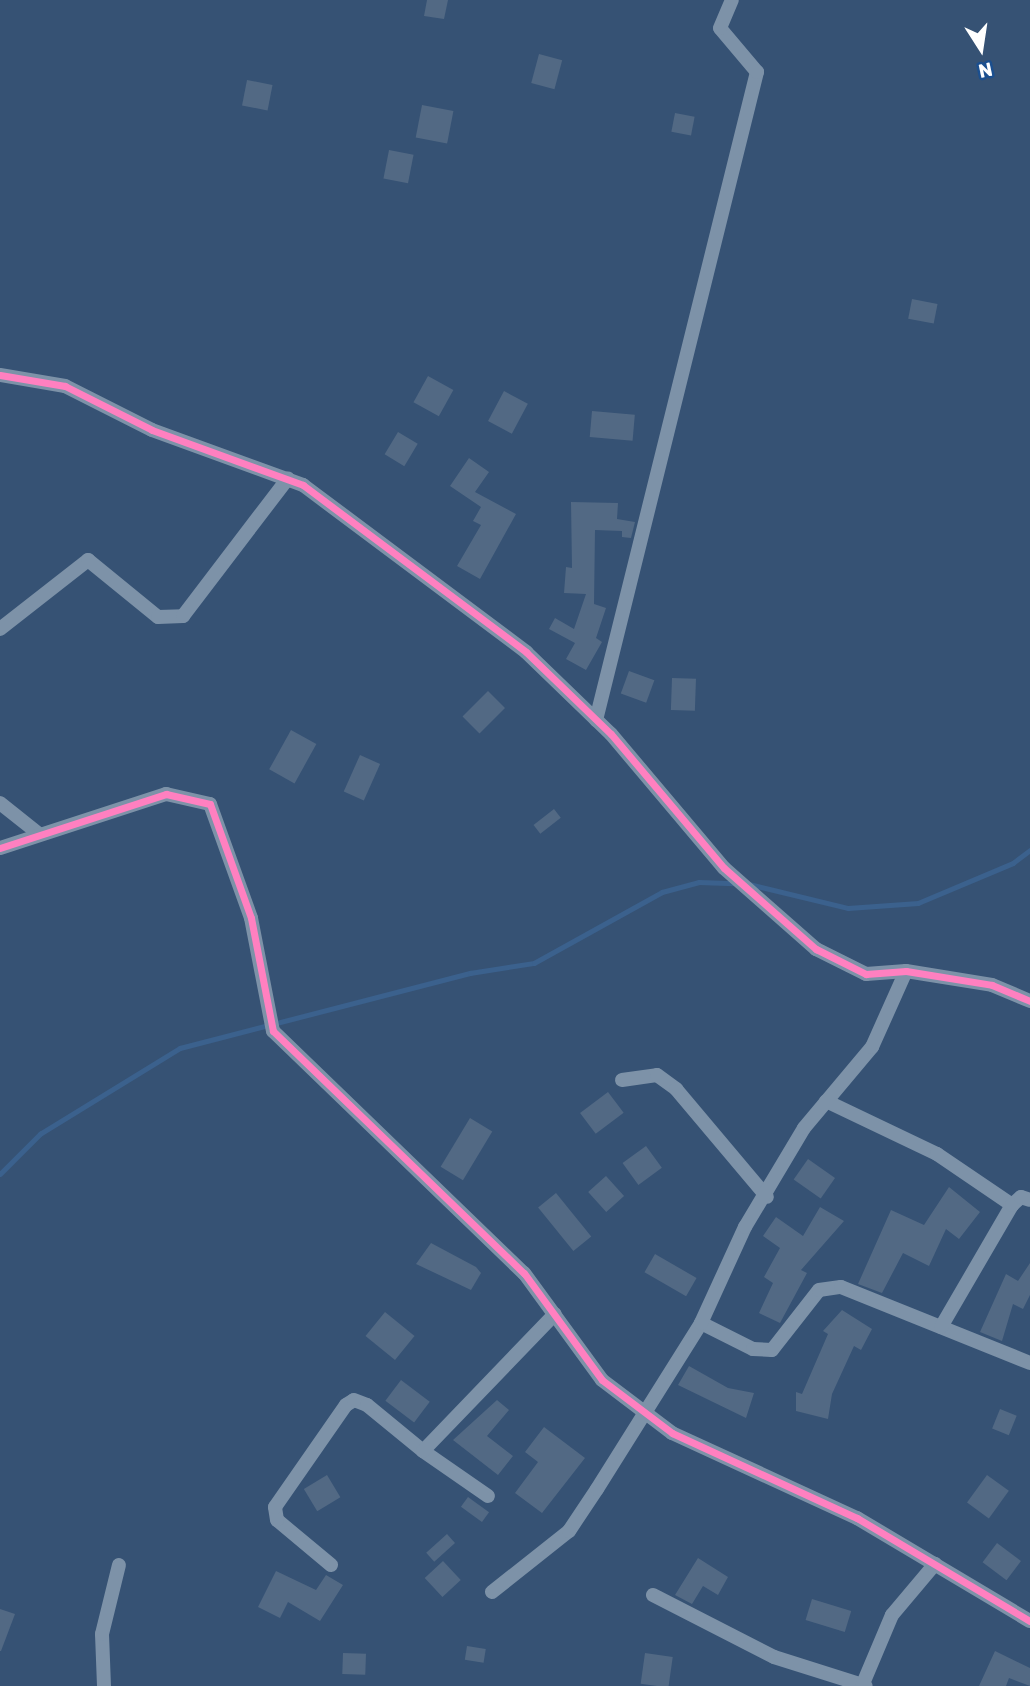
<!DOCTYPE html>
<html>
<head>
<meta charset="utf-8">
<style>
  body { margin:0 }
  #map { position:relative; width:1030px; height:1686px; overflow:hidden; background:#365274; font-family:Rubik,sans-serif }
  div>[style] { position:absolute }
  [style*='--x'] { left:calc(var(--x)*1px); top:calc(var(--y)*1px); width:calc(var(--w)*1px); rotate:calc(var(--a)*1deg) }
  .stream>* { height:4.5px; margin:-2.25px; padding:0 2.25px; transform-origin:2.25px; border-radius:2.25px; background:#3b618d }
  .building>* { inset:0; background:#526984; transform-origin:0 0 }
  .street>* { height:14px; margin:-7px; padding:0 7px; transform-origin:7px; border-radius:7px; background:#7d92a8 }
  .cycleway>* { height:7px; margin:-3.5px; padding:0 3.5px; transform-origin:3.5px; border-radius:3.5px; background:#ff80c0 }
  span { translate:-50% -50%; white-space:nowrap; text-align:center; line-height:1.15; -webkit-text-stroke:5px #1b4f8f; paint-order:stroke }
  .north { position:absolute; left:946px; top:14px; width:70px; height:70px; -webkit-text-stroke:5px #1b4f8f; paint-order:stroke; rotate:168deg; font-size:19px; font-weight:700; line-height:28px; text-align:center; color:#fff }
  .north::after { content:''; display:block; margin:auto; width:24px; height:32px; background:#fff; clip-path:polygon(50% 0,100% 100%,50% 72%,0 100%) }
</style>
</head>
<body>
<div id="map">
  <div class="stream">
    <div style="--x:749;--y:884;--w:102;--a:13.6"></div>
    <div style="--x:848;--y:908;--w:70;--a:-4.1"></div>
    <div style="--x:918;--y:903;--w:103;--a:-22.8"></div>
    <div style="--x:1013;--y:863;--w:21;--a:-37"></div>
    <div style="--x:0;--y:1174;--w:57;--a:-45"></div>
    <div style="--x:40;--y:1134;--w:164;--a:-31.6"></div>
    <div style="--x:180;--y:1048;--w:300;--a:-14.5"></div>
    <div style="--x:470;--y:973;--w:65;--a:-8.9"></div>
    <div style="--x:534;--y:963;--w:146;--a:-29"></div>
    <div style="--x:662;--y:892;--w:38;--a:-15"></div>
    <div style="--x:699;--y:882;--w:35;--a:2"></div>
  </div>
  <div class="building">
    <div style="clip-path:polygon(427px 0,448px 0,444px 19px,424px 16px)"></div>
    <div style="left:539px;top:54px;width:24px;height:30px;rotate:15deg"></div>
    <div style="left:247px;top:80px;width:26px;height:26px;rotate:11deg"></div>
    <div style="left:422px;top:105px;width:32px;height:33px;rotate:11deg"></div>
    <div style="left:675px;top:113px;width:20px;height:19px;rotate:11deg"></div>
    <div style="left:389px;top:150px;width:25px;height:29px;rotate:11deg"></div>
    <div style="left:912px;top:299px;width:26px;height:20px;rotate:11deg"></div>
    <div style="left:428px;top:376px;width:29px;height:30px;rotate:29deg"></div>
    <div style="left:504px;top:391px;width:27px;height:34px;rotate:28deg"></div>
    <div style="left:592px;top:411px;width:43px;height:26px;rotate:5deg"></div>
    <div style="left:398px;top:432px;width:23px;height:26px;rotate:31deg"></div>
    <div style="clip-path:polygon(469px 458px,489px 472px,475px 492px,516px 514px,480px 579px,457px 566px,481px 525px,473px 521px,481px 507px,450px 486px)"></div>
    <div style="clip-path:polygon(571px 502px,618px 503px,617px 519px,635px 522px,631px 538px,622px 537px,622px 531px,595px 530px,594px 604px,606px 608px,596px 638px,602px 642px,586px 670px,566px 659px,575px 643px,549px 629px,555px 618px,574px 629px,586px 594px,564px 593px,566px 567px,572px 568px)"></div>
    <div style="left:629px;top:671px;width:27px;height:24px;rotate:20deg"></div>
    <div style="left:672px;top:678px;width:24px;height:32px;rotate:2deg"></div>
    <div style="left:488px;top:691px;width:24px;height:36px;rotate:45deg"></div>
    <div style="left:291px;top:730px;width:29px;height:45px;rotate:29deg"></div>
    <div style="left:360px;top:755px;width:22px;height:40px;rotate:24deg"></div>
    <div style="left:554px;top:809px;width:11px;height:26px;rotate:52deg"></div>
    <div style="left:608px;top:1092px;width:26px;height:35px;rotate:53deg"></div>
    <div style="left:470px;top:1118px;width:26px;height:57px;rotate:31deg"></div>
    <div style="left:646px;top:1146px;width:27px;height:29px;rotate:54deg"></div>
    <div style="left:808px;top:1159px;width:33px;height:25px;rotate:35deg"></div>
    <div style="left:606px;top:1176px;width:27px;height:24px;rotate:48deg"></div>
    <div style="clip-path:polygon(949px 1187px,980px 1212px,959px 1239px,946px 1229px,929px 1266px,903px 1253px,882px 1293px,858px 1284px,891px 1210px,924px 1225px)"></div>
    <div style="left:556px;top:1193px;width:56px;height:23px;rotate:51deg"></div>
    <div style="clip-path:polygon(820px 1207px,844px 1221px,801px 1270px,807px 1273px,780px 1323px,759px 1313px,773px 1283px,764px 1277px,780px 1248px,763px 1236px,776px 1217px,803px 1236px)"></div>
    <div style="clip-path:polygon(431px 1243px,476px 1267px,481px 1273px,471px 1290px,416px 1264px)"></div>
    <div style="left:655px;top:1254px;width:48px;height:21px;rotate:30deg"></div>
    <div style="clip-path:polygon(1030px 1263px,1030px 1295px,1023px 1309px,1013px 1304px,1002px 1341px,980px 1332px,1006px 1274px,1018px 1281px)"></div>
    <div style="clip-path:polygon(842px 1310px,872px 1329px,861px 1350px,854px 1346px,832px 1394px,828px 1419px,796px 1411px,796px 1392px,802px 1394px,828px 1334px,823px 1331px)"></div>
    <div style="left:385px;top:1312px;width:38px;height:31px;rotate:39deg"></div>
    <div style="clip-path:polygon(689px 1366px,728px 1388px,754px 1393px,746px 1418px,678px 1385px)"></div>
    <div style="left:401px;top:1380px;width:36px;height:26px;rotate:37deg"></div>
    <div style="clip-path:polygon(497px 1400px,509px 1410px,487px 1436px,513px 1456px,498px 1475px,453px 1440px)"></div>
    <div style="left:1000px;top:1409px;width:18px;height:21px;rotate:22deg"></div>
    <div style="clip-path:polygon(544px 1427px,585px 1458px,542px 1513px,515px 1493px,538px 1462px,525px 1452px)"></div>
    <div style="left:327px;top:1475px;width:26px;height:27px;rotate:59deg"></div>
    <div style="left:987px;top:1475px;width:27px;height:34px;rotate:36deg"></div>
    <div style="left:468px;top:1497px;width:26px;height:12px;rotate:36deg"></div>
    <div style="left:447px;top:1534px;width:12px;height:28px;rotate:48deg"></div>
    <div style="left:997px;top:1543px;width:30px;height:24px;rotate:37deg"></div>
    <div style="clip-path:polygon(698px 1558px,728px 1577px,718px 1595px,703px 1586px,692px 1604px,675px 1595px)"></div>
    <div style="left:443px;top:1561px;width:26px;height:25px;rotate:47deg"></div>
    <div style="clip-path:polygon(276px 1571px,316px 1590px,326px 1575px,343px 1585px,320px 1621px,288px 1602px,280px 1618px,258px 1607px)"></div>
    <div style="left:812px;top:1599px;width:41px;height:22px;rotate:17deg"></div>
    <div style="clip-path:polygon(0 1609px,15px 1614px,1px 1651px,0 1651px)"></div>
    <div style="left:467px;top:1646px;width:19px;height:14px;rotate:9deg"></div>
    <div style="clip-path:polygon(995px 1651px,1030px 1668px,1030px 1686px,1009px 1678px,1006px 1686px,979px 1686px)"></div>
    <div style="left:343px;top:1653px;width:23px;height:21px;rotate:2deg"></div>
    <div style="left:645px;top:1653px;width:28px;height:31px;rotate:8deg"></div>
  </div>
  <div class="street">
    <div style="--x:0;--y:375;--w:66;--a:9.6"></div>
    <div style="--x:65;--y:386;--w:97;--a:26.8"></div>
    <div style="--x:152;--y:430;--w:161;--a:20"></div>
    <div style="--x:303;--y:485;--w:279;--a:36.8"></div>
    <div style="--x:526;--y:652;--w:118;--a:44"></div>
    <div style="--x:611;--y:734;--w:175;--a:49.9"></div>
    <div style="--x:724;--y:868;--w:123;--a:41.4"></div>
    <div style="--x:816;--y:949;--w:56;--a:26.6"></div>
    <div style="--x:866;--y:974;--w:40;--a:-4.3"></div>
    <div style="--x:906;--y:971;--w:87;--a:9.2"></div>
    <div style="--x:992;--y:985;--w:41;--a:22.8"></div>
    <div style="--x:0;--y:629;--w:112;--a:-38.1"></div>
    <div style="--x:88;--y:560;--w:90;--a:39.2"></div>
    <div style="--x:158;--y:617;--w:25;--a:-2"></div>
    <div style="--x:183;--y:616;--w:173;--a:-52.7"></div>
    <div style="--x:596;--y:720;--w:668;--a:-76.05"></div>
    <div style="--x:757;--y:72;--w:57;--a:-130.1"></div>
    <div style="--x:720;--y:28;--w:30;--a:-67"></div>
    <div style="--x:0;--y:803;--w:50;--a:38.5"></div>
    <div style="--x:0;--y:848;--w:175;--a:-18"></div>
    <div style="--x:166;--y:794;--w:45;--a:12.8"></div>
    <div style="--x:210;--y:804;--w:121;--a:70.2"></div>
    <div style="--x:251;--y:918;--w:115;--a:79"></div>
    <div style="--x:273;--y:1031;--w:349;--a:44"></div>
    <div style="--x:524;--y:1273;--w:132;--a:53.9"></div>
    <div style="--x:602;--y:1380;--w:88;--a:37.1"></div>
    <div style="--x:672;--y:1433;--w:204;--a:24.7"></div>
    <div style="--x:857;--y:1518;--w:201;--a:30.8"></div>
    <div style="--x:622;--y:1080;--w:35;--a:-8"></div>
    <div style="--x:657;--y:1075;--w:24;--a:36"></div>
    <div style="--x:676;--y:1089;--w:141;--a:49.9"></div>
    <div style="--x:826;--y:1101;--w:123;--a:25.5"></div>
    <div style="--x:937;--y:1154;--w:91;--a:34.2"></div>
    <div style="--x:701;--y:1323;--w:58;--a:26.6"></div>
    <div style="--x:753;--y:1349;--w:19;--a:3"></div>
    <div style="--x:772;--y:1350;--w:76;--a:-51.9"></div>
    <div style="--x:819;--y:1290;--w:22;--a:-8"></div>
    <div style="--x:841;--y:1287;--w:204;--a:21.9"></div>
    <div style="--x:941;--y:1327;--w:141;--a:-59.8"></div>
    <div style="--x:1012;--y:1205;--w:12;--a:-42"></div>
    <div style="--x:1021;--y:1197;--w:9;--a:18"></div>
    <div style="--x:423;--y:1451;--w:79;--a:34.7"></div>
    <div style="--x:331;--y:1565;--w:70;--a:-140.2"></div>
    <div style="--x:277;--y:1520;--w:13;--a:-99"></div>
    <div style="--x:275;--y:1507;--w:124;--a:-55.2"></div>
    <div style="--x:346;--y:1405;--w:9;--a:-32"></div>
    <div style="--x:354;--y:1400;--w:14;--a:21"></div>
    <div style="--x:367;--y:1405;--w:72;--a:39.4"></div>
    <div style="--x:423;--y:1451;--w:190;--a:-46.1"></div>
    <div style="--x:492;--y:1592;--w:98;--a:-38.4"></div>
    <div style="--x:569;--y:1531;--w:50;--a:-56.3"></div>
    <div style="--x:597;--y:1489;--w:196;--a:-57.9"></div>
    <div style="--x:701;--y:1323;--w:106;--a:-65.4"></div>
    <div style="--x:745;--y:1227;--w:115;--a:-59.2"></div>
    <div style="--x:804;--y:1128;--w:106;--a:-50"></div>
    <div style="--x:872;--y:1047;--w:83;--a:-65.9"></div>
    <div style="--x:653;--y:1595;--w:136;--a:27.1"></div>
    <div style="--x:774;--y:1657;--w:96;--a:17.5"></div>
    <div style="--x:104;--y:1686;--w:52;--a:-92.2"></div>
    <div style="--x:102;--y:1634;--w:71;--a:-76.2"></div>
    <div style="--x:862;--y:1686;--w:77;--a:-67.1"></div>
    <div style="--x:892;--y:1615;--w:67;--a:-49.9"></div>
  </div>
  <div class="cycleway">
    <div style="--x:0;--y:375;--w:66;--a:9.6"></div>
    <div style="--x:65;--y:386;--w:97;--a:26.8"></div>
    <div style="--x:152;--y:430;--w:161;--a:20"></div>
    <div style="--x:303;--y:485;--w:279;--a:36.8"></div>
    <div style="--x:526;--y:652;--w:118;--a:44"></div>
    <div style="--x:611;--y:734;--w:175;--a:49.9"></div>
    <div style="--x:724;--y:868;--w:123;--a:41.4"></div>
    <div style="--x:816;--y:949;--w:56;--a:26.6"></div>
    <div style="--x:866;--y:974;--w:40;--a:-4.3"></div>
    <div style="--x:906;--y:971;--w:87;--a:9.2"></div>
    <div style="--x:992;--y:985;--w:41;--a:22.8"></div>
    <div style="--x:0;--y:848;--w:175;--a:-18"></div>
    <div style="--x:166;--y:794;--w:45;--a:12.8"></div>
    <div style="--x:210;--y:804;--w:121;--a:70.2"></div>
    <div style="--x:251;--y:918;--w:115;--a:79"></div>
    <div style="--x:273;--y:1031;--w:349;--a:44"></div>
    <div style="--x:524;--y:1273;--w:132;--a:53.9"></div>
    <div style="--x:602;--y:1380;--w:88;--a:37.1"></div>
    <div style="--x:672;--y:1433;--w:204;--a:24.7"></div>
    <div style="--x:857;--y:1518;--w:201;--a:30.8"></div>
  </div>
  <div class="north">N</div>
</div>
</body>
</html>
